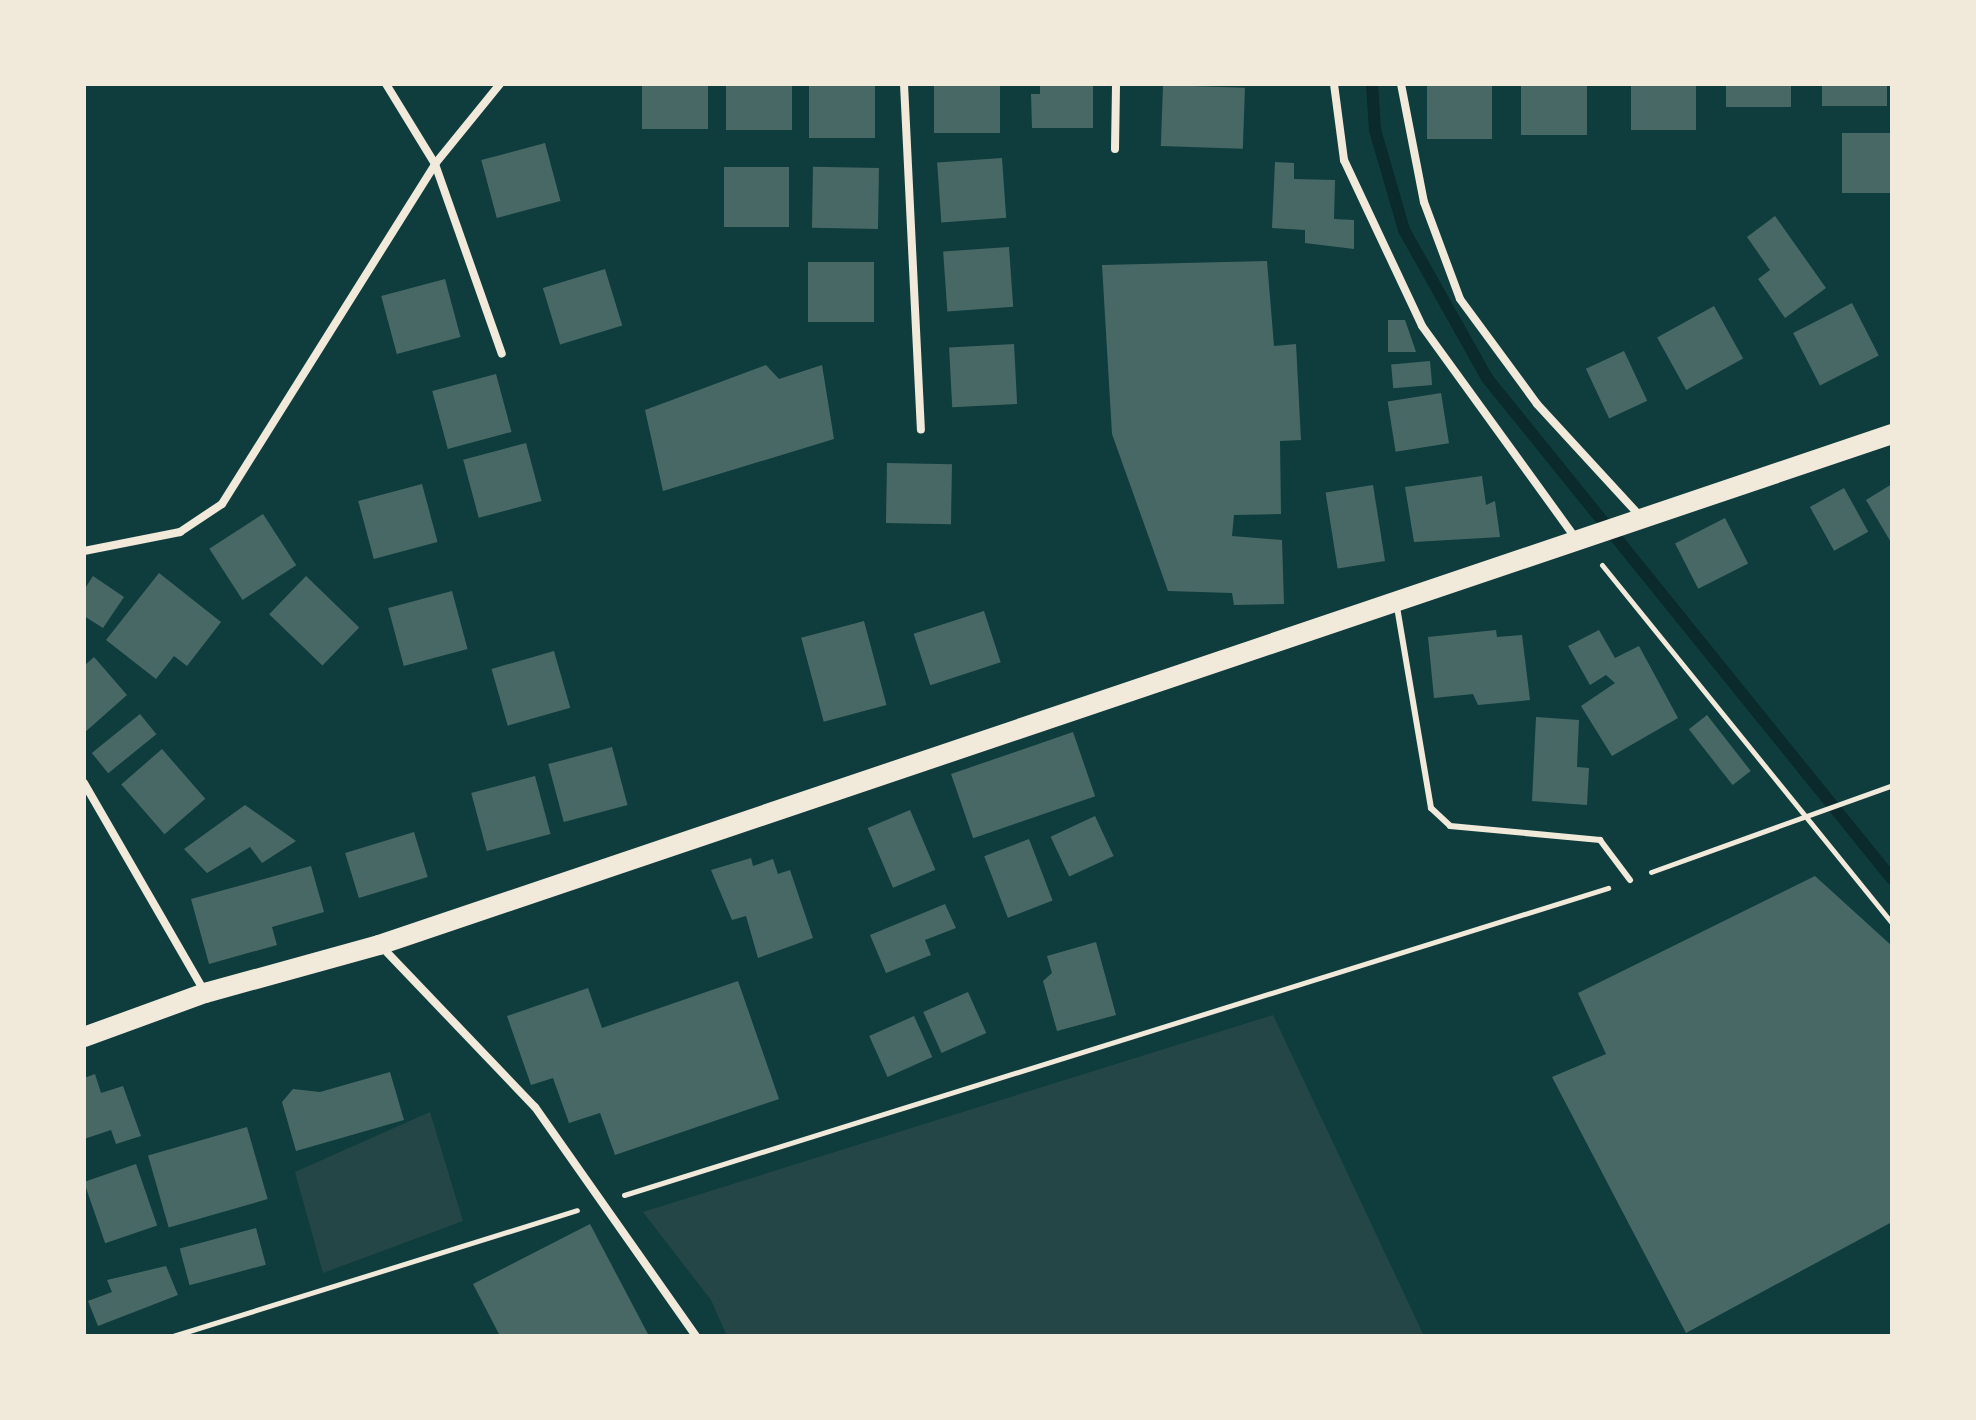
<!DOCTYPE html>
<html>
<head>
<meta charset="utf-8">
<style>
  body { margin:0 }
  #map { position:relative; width:1976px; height:1420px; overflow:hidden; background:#0f3d3e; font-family:"PT Sans",sans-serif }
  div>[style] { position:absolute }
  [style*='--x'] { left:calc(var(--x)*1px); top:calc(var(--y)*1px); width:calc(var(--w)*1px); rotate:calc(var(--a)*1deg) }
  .green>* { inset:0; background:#244646 }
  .stream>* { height:12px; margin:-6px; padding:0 6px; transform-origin:6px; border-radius:6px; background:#0a2a2b }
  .building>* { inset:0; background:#486865; transform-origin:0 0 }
  .path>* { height:5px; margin:-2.5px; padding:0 2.5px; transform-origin:2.5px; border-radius:2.5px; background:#f1e9da }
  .service>* { height:6px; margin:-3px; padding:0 3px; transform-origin:3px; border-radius:3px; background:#f1e9da }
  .minor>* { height:8px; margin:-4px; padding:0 4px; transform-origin:4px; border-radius:4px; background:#f1e9da }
  .primary>* { height:20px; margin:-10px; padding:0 10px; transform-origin:10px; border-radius:10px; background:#f1e9da }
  span { translate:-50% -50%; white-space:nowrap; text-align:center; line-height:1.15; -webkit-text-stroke:7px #f1e9da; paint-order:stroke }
  .frame { position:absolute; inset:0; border:86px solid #f1e9da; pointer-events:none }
</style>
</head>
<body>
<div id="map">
  <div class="green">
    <div style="clip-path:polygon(1273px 1015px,1424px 1336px,727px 1336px,711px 1300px,643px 1212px)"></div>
    <div style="clip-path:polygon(430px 1112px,463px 1221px,323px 1273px,295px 1172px)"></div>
  </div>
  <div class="stream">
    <div style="--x:1372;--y:84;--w:46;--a:86.3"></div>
    <div style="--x:1375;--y:130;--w:104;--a:73.8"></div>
    <div style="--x:1404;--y:230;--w:170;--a:60.7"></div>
    <div style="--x:1487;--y:378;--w:644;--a:51.05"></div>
  </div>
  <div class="building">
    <div style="left:642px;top:84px;width:66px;height:45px"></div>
    <div style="left:726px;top:84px;width:66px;height:46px"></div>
    <div style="left:809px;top:84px;width:66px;height:54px"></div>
    <div style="left:934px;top:84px;width:66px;height:49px"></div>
    <div style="clip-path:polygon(1040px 84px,1093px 84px,1093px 128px,1032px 128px,1031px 94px,1040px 94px)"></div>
    <div style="left:1427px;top:84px;width:65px;height:55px"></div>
    <div style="left:1521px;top:84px;width:66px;height:51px"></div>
    <div style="left:1631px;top:84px;width:65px;height:46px"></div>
    <div style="left:1726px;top:84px;width:65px;height:23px"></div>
    <div style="left:1822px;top:84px;width:65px;height:22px"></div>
    <div style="left:1163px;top:85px;width:82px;height:61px;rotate:2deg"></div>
    <div style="left:1892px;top:133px;width:60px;height:50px;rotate:90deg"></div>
    <div style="left:545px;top:143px;width:60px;height:66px;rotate:75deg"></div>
    <div style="left:1002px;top:158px;width:60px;height:65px;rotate:86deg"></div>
    <div style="clip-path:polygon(1275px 162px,1294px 163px,1294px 179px,1335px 180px,1334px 219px,1354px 220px,1354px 249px,1305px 243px,1305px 230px,1272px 228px)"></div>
    <div style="left:724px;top:167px;width:65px;height:60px"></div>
    <div style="left:879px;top:168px;width:61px;height:66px;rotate:91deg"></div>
    <div style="clip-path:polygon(1775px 216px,1826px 288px,1785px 318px,1758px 279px,1770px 270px,1747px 237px)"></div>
    <div style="left:1009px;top:247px;width:60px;height:66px;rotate:86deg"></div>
    <div style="clip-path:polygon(1267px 261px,1274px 346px,1296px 344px,1301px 440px,1280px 441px,1281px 514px,1234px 515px,1232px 536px,1282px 540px,1284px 604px,1234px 605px,1232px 593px,1168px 591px,1112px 434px,1102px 265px)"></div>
    <div style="left:808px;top:262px;width:66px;height:60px"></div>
    <div style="left:605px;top:269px;width:59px;height:65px;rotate:73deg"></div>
    <div style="left:445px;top:279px;width:60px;height:66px;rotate:75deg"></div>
    <div style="left:1852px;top:303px;width:59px;height:66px;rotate:63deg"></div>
    <div style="left:1714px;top:306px;width:60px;height:65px;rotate:61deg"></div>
    <div style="clip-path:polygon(1388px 320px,1405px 320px,1416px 352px,1388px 352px)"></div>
    <div style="left:1014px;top:344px;width:60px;height:65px;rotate:87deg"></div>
    <div style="left:1624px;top:351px;width:55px;height:42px;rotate:65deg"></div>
    <div style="left:1430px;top:361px;width:24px;height:39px;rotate:85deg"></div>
    <div style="clip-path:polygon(766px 365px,779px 379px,822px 365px,834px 439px,663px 491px,645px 410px)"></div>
    <div style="left:496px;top:374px;width:60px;height:66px;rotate:75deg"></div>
    <div style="left:1441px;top:393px;width:51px;height:54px;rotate:81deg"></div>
    <div style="left:526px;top:443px;width:60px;height:65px;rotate:75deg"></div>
    <div style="left:887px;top:463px;width:65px;height:60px;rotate:1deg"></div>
    <div style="clip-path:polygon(1482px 476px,1486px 505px,1495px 501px,1500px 537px,1414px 542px,1405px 487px)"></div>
    <div style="left:422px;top:484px;width:60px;height:66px;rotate:75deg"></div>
    <div style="clip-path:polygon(1892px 484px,1892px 544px,1866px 500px)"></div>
    <div style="left:1373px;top:485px;width:77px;height:48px;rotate:81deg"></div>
    <div style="left:1844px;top:488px;width:50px;height:39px;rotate:61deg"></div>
    <div style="left:263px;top:514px;width:61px;height:64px;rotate:57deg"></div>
    <div style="left:1725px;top:518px;width:51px;height:56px;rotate:63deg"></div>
    <div style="clip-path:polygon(159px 573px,221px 622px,187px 666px,174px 656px,156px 679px,106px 640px)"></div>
    <div style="clip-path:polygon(93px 576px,124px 597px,103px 628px,84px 616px,84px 590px)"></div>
    <div style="left:306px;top:576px;width:74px;height:53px;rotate:44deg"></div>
    <div style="left:452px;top:591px;width:60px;height:66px;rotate:75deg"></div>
    <div style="left:984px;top:611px;width:54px;height:74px;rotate:72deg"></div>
    <div style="left:864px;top:621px;width:87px;height:65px;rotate:75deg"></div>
    <div style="clip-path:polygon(1496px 630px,1497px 637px,1522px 635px,1530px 700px,1478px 705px,1473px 694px,1434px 698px,1428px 637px)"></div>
    <div style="clip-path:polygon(1599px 630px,1615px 658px,1639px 646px,1678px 718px,1612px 756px,1581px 706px,1615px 683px,1606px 675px,1590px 685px,1568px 646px)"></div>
    <div style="left:554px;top:651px;width:59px;height:65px;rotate:74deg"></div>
    <div style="clip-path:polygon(94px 657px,127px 695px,84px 733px,84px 666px)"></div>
    <div style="left:140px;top:714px;width:26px;height:62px;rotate:51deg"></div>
    <div style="left:1707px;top:715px;width:71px;height:23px;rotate:52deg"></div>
    <div style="clip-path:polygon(1536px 717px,1579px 720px,1577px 767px,1589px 768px,1587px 805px,1532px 801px)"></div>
    <div style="left:1073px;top:732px;width:68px;height:129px;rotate:71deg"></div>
    <div style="left:612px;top:747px;width:60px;height:66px;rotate:75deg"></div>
    <div style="left:162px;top:749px;width:66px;height:54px;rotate:49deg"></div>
    <div style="left:535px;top:776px;width:60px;height:66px;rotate:75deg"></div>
    <div style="clip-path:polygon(245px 805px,296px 841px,262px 863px,250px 847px,207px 873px,184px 849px)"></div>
    <div style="left:910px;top:810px;width:65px;height:46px;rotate:67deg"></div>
    <div style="left:1095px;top:816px;width:44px;height:49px;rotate:65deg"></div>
    <div style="left:414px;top:832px;width:47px;height:72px;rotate:73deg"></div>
    <div style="left:1029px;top:839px;width:66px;height:48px;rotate:69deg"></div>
    <div style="clip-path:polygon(751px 858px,753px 866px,773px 859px,778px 874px,790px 870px,813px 938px,758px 958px,746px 916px,732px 920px,711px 870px)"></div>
    <div style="clip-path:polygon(311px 866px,324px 912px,272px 927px,277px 945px,209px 964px,191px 899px)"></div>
    <div style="clip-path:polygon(1815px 876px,1892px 946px,1892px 1222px,1686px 1333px,1552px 1077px,1606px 1054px,1578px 993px)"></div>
    <div style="clip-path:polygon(945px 904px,956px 928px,925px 940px,931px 955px,886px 973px,870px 935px)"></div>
    <div style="clip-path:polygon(1096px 942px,1116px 1015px,1057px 1031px,1043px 981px,1052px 973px,1047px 956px)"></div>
    <div style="clip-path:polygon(738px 981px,779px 1099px,615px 1155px,600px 1113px,569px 1123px,553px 1078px,531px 1085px,507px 1016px,588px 988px,602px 1028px)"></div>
    <div style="left:968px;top:992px;width:45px;height:49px;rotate:66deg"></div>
    <div style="left:914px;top:1016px;width:45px;height:49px;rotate:66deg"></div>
    <div style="clip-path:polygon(390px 1072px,404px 1120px,296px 1151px,282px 1102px,293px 1089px,320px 1092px)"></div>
    <div style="clip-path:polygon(95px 1074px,101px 1093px,123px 1086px,141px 1136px,116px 1144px,111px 1130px,84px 1139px,84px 1078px)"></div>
    <div style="left:247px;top:1127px;width:75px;height:103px;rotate:74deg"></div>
    <div style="left:136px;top:1164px;width:65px;height:55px;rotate:71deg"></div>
    <div style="clip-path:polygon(590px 1224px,649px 1336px,500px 1336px,473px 1284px)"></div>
    <div style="left:256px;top:1228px;width:38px;height:79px;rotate:75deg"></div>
    <div style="clip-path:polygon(166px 1266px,178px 1295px,98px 1326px,88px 1301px,112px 1292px,107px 1280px)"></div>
  </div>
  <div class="path">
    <div style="--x:1602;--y:565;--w:461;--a:51"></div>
    <div style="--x:1651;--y:872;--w:256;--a:-19.8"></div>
    <div style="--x:624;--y:1195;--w:1031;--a:-17.33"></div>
    <div style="--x:173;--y:1336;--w:423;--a:-17.3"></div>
  </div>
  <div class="service">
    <div style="--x:1397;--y:607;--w:204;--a:80.4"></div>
    <div style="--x:1431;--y:808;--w:26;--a:43"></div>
    <div style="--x:1450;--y:826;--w:151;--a:5.3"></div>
    <div style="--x:1600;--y:840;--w:50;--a:53.1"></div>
  </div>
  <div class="minor">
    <div style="--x:386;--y:84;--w:94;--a:58.5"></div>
    <div style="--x:435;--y:164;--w:201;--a:70.6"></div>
    <div style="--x:904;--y:84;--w:346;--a:87.2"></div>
    <div style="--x:1334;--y:84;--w:77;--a:82.5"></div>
    <div style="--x:1344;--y:160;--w:183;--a:64.8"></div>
    <div style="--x:1422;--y:326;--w:263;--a:54.1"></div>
    <div style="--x:1401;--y:84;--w:120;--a:79"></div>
    <div style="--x:1424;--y:202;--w:103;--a:69.6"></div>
    <div style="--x:1460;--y:299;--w:130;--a:53.7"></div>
    <div style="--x:1537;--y:404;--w:152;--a:47.4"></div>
    <div style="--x:1115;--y:149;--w:65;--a:-89.1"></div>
    <div style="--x:84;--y:551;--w:98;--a:-11.2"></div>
    <div style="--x:180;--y:532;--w:50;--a:-33.7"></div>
    <div style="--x:222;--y:504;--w:401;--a:-57.9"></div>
    <div style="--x:435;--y:164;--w:103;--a:-50.9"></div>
    <div style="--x:84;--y:783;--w:242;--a:60"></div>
    <div style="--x:380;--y:945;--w:224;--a:46.3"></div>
    <div style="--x:535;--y:1107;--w:280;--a:54.9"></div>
  </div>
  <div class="primary">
    <div style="--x:84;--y:1037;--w:129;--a:-20"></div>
    <div style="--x:205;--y:993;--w:180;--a:-15.4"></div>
    <div style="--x:379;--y:945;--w:1597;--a:-18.66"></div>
  </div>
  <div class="frame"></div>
</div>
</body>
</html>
